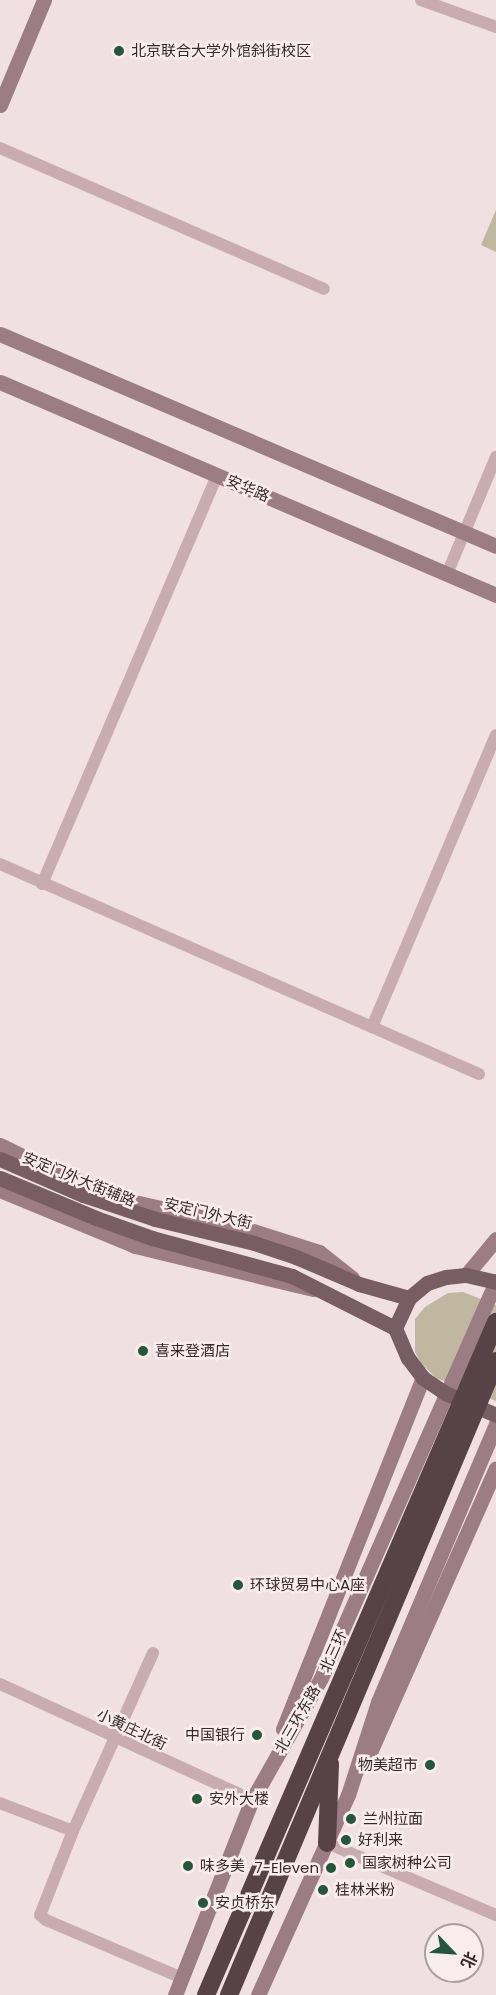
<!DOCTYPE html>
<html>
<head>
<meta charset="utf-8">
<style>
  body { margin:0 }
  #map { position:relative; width:496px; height:1995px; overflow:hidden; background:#f1e0e1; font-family:Poppins,"Noto Sans SC",sans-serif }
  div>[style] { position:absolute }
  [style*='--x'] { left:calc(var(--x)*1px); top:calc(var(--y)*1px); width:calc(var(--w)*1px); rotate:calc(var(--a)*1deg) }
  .green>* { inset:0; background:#bfb7a0 }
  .street>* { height:12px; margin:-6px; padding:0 6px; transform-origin:6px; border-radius:6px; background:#c9acb0 }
  .secondary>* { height:15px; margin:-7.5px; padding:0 7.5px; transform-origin:7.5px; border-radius:7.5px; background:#9c7d85 }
  .primary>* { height:15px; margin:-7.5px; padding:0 7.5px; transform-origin:7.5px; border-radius:7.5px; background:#785d64 }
  .highway>* { height:18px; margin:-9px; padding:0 9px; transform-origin:9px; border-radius:9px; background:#574248 }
  .dots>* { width:16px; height:16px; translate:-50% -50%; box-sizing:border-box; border:3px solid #f9ecec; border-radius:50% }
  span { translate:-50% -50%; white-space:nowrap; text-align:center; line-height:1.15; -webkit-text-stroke:5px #f9ecec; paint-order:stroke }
  .poi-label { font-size:15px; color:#372a2e }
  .left { translate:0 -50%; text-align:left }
  .right { translate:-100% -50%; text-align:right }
  .street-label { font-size:15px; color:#372a2e }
  .north { position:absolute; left:424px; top:1923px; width:60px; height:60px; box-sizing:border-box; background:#f9ecec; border:2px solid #ab9ea0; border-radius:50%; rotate:115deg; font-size:16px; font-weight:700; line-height:24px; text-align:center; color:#372a2e }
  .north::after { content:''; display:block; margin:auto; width:21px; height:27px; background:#23563b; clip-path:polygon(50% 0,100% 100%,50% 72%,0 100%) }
</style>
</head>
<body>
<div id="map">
  <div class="green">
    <div style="clip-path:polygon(496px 210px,496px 252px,481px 245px)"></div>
    <div style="clip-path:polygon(463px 1292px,496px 1305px,496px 1401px,436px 1378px,421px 1363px,415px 1352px,415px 1319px,425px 1307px,448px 1293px)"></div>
  </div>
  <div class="street">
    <div style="--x:421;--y:0;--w:80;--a:19.8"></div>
    <div style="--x:0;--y:148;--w:353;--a:23.5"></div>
    <div style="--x:447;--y:574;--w:127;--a:-67.3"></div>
    <div style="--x:0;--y:864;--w:523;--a:23.67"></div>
    <div style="--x:42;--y:884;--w:445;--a:-66.8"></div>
    <div style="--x:372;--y:1027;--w:317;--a:-67"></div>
    <div style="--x:153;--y:1653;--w:195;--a:114.2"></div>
    <div style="--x:73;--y:1831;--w:90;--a:111.4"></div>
    <div style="--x:40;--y:1915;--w:8;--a:40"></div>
    <div style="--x:46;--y:1920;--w:148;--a:23.1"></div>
    <div style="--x:0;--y:1684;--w:277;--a:24.7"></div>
    <div style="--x:0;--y:1803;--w:78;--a:21"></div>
    <div style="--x:327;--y:1843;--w:184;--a:23.1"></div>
  </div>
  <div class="secondary">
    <div style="--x:0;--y:105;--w:114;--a:-67.3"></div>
    <div style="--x:0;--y:334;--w:539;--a:23.14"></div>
    <div style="--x:0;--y:382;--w:540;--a:23.24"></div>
    <div style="--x:0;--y:1145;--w:55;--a:26.1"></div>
    <div style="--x:49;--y:1169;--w:87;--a:21.6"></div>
    <div style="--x:130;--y:1201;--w:100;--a:12.7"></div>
    <div style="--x:228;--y:1223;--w:96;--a:17.7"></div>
    <div style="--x:319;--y:1252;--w:42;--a:38.2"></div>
    <div style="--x:0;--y:1190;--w:146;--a:22.5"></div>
    <div style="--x:135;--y:1246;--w:183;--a:13.6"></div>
    <div style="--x:466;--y:1275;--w:47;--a:-50.2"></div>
    <div style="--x:283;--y:1729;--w:378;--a:-68.3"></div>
    <div style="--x:371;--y:1750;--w:308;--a:-66.1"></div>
    <div style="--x:175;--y:1995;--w:210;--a:-68.5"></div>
    <div style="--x:252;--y:1800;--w:140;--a:-60.5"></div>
    <div style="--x:321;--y:1678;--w:434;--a:-66.2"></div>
    <div style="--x:258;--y:1995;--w:219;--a:-65.8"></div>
    <div style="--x:348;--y:1795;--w:98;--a:-72.1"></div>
    <div style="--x:378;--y:1702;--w:302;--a:-67"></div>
  </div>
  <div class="primary">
    <div style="--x:0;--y:1159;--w:90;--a:23.4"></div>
    <div style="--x:83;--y:1195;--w:76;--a:18.4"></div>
    <div style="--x:155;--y:1219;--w:102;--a:13.6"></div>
    <div style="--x:254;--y:1243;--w:44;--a:18.4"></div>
    <div style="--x:296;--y:1257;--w:69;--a:23.2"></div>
    <div style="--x:359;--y:1284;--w:52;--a:15.6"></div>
    <div style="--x:0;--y:1178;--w:104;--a:22.6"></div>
    <div style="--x:96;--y:1218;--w:59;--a:19.7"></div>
    <div style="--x:152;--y:1238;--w:145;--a:15.2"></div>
    <div style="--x:292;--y:1276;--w:115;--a:26.8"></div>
    <div style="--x:395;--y:1328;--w:33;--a:67"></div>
    <div style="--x:408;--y:1358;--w:25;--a:53"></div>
    <div style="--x:423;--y:1378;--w:27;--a:34"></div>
    <div style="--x:445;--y:1393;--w:56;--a:23.3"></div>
    <div style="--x:395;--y:1328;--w:33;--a:-65"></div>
    <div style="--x:409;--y:1298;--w:23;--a:-40"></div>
    <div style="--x:427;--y:1283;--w:20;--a:-18"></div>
    <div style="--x:446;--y:1277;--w:20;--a:-6"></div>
    <div style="--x:466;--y:1275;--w:31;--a:13"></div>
  </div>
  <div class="highway">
    <div style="--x:327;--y:1843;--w:79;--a:-87.8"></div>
    <div style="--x:206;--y:1995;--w:733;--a:-66.69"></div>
    <div style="--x:229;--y:1995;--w:688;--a:-67.16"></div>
  </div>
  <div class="dots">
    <div style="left:119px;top:51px;background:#23563b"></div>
    <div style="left:143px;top:1351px;background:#23563b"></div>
    <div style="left:238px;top:1585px;background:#23563b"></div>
    <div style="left:257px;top:1735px;background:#23563b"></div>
    <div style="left:430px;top:1765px;background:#23563b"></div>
    <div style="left:197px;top:1799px;background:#23563b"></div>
    <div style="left:351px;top:1819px;background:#23563b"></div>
    <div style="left:346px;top:1840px;background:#23563b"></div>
    <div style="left:350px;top:1863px;background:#23563b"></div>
    <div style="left:188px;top:1866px;background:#23563b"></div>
    <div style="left:331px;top:1868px;background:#23563b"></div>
    <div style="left:323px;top:1890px;background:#23563b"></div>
    <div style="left:203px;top:1903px;background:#23563b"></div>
  </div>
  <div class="poi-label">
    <span class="left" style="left:131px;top:51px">北京联合大学外馆斜街校区</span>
    <span class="left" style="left:155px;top:1351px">喜来登酒店</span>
    <span class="left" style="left:250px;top:1585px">环球贸易中心A座</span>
    <span class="right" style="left:245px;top:1735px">中国银行</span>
    <span class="right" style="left:418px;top:1765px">物美超市</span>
    <span class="left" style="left:209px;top:1799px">安外大楼</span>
    <span class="left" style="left:363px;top:1819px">兰州拉面</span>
    <span class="left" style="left:358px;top:1840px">好利来</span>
    <span class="left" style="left:362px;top:1863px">国家树种公司</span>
    <span class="left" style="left:200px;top:1866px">味多美</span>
    <span class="right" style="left:319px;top:1868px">7-Eleven</span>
    <span class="left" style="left:335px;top:1890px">桂林米粉</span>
    <span class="left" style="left:215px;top:1903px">安贞桥东</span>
  </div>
  <div class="street-label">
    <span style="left:248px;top:488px;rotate:23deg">安华路</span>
    <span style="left:79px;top:1179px;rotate:22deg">安定门外大街辅路</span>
    <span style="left:208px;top:1213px;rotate:13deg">安定门外大街</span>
    <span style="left:333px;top:1651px;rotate:-66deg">北三环</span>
    <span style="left:297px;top:1719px;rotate:-60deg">北三环东路</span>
    <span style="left:132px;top:1729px;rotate:25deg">小黄庄北街</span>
  </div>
  <div class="north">北</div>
</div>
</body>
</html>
